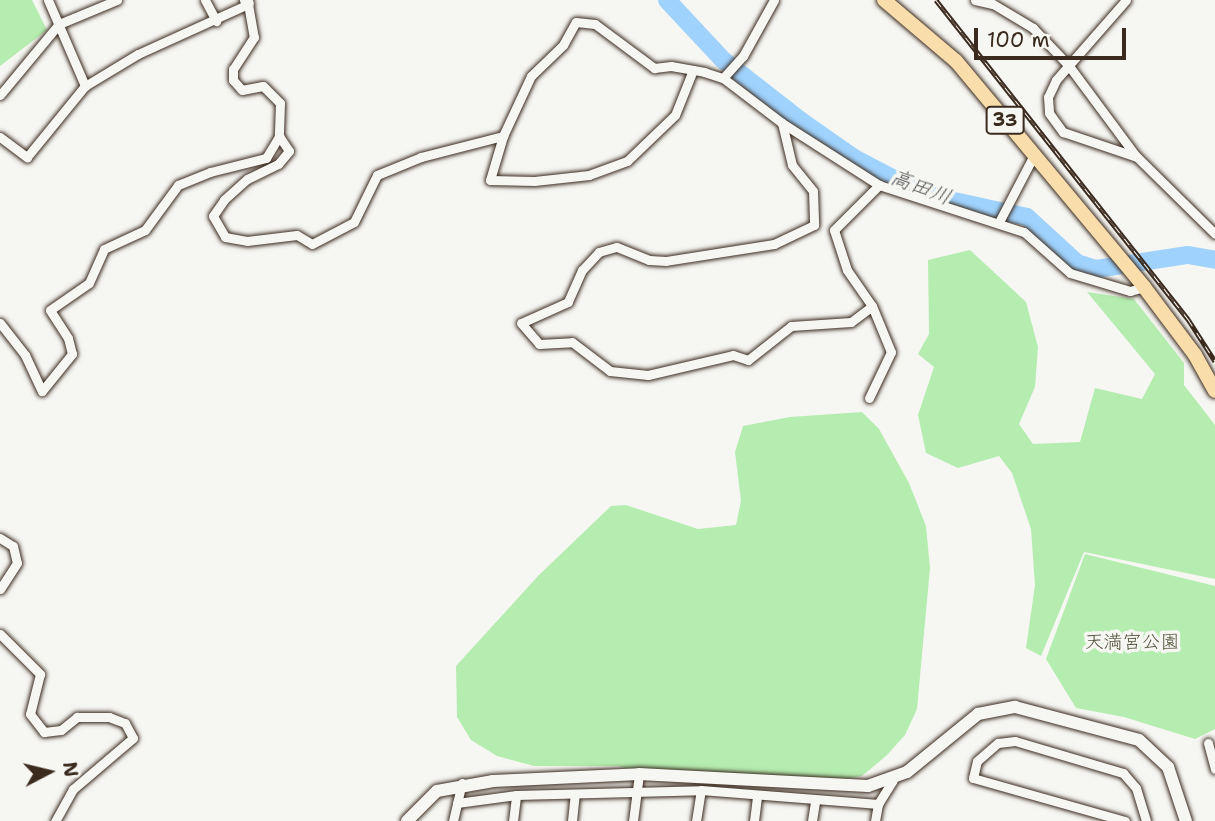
<!DOCTYPE html>
<html>
<head>
<meta charset="utf-8">
<style>
  body { margin:0 }
  #map { position:relative; width:1215px; height:821px; overflow:hidden; background:#f6f6f2; font-family:"Shantell Sans","Klee One",sans-serif }
  div>[style] { position:absolute }
  [style*='--x'] { left:calc(var(--x)*1px); top:calc(var(--y)*1px); width:calc(var(--w)*1px); rotate:calc(var(--a)*1deg) }
  .green>* { inset:0; background:#b5edb0 }
  .river>* { height:18px; margin:-9px; padding:0 9px; transform-origin:9px; border-radius:9px; background:#9fd2fc }
  .roads { filter:drop-shadow(0 0 2px #3b2a1e) drop-shadow(0 0 2px #3b2a1e) }
  .street>* { height:9px; margin:-4.5px; padding:0 4.5px; transform-origin:4.5px; border-radius:4.5px; background:#f6f6f2 }
  .secondary>* { height:12px; margin:-6px; padding:0 6px; transform-origin:6px; border-radius:6px; background:#f6f6f2 }
  .primary>* { height:14px; margin:-7px; padding:0 7px; transform-origin:7px; border-radius:7px; background:#f9deab }
  .rail>* { height:5px; margin-top:-2.5px; transform-origin:0; background:repeating-linear-gradient(90deg,#f6f6f2 0 8px,#3b2a1e 0 16px); box-sizing:border-box; border-block:2px solid #3b2a1e }
  span { translate:-50% -50%; white-space:nowrap; text-align:center; line-height:1.15; -webkit-text-stroke:7px #f6f6f2; paint-order:stroke }
  .shield-label span { padding:2px 5px; background:#f6f6f2; border:2px solid; border-radius:5px; -webkit-text-stroke-width:0 }
  .shield-label { font-size:18px; color:#3b2a1e; font-weight:700 }
  .park-label { font-size:19px; color:#53513b }
  .water-label { font-size:21px; color:#545456; font-style:italic }
  .north { position:absolute; left:14px; top:737px; width:70px; height:70px; -webkit-text-stroke:5px #f6f6f2; paint-order:stroke; rotate:83deg; font-size:19px; font-weight:700; line-height:28px; text-align:center; color:#3b2a1e }
  .north::after { content:''; display:block; margin:auto; width:24px; height:32px; background:#3b2a1e; clip-path:polygon(50% 0,100% 100%,50% 72%,0 100%) }
  .scale { position:absolute; left:974px; top:28px; width:152px; height:32px; box-sizing:border-box; border:4px solid #3b2a1e; border-top:0; padding-left:9px; font-size:21px; line-height:24px; white-space:nowrap; color:#3b2a1e; -webkit-text-stroke:5px #f6f6f2; paint-order:stroke }
</style>
</head>
<body>
<div id="map">
  <div class="green">
    <div style="clip-path:polygon(0 0,32px 0,47px 30px,0 66px)"></div>
    <div style="clip-path:polygon(970px 250px,1026px 302px,1038px 347px,1035px 387px,1019px 424px,1033px 444px,1080px 442px,1095px 388px,1142px 399px,1155px 374px,1087px 292px,1134px 299px,1184px 363px,1184px 385px,1215px 425px,1215px 579px,1084px 552px,1041px 656px,1026px 648px,1035px 585px,1031px 529px,1012px 473px,999px 456px,958px 468px,926px 453px,918px 415px,934px 367px,918px 354px,929px 334px,928px 260px)"></div>
    <div style="clip-path:polygon(862px 412px,879px 429px,909px 483px,926px 526px,930px 568px,917px 709px,905px 735px,886px 756px,862px 776px,819px 783px,675px 782px,618px 766px,534px 766px,497px 756px,471px 740px,457px 717px,456px 666px,538px 576px,611px 506px,626px 505px,698px 529px,736px 525px,741px 501px,735px 452px,743px 426px,790px 417px)"></div>
    <div style="clip-path:polygon(1085px 554px,1215px 586px,1215px 729px,1195px 739px,1124px 717px,1076px 708px,1046px 659px)"></div>
  </div>
  <div class="river">
    <div style="--x:667;--y:0;--w:82;--a:47"></div>
    <div style="--x:723;--y:60;--w:99;--a:38"></div>
    <div style="--x:801;--y:121;--w:65;--a:34.9"></div>
    <div style="--x:854;--y:158;--w:54;--a:27.5"></div>
    <div style="--x:902;--y:183;--w:37;--a:22"></div>
    <div style="--x:936;--y:197;--w:93;--a:12.4"></div>
    <div style="--x:1027;--y:217;--w:68;--a:42.6"></div>
    <div style="--x:1077;--y:263;--w:20;--a:18"></div>
    <div style="--x:1096;--y:269;--w:93;--a:-8.7"></div>
    <div style="--x:1188;--y:255;--w:27;--a:10"></div>
  </div>
  <div class="roads">
    <div class="street">
      <div style="--x:48;--y:0;--w:94;--a:66.7"></div>
      <div style="--x:205;--y:0;--w:24;--a:62"></div>
      <div style="--x:975;--y:0;--w:18;--a:13"></div>
      <div style="--x:993;--y:4;--w:47;--a:31"></div>
      <div style="--x:1033;--y:28;--w:52;--a:46.5"></div>
      <div style="--x:1069;--y:66;--w:111;--a:53.4"></div>
      <div style="--x:1135;--y:155;--w:112;--a:44.6"></div>
      <div style="--x:1126;--y:0;--w:106;--a:131.2"></div>
      <div style="--x:1056;--y:80;--w:19;--a:115"></div>
      <div style="--x:1048;--y:97;--w:16;--a:86"></div>
      <div style="--x:1049;--y:113;--w:24;--a:54"></div>
      <div style="--x:1063;--y:132;--w:78;--a:18.7"></div>
      <div style="--x:693;--y:70;--w:48;--a:111.8"></div>
      <div style="--x:675;--y:115;--w:66;--a:136.2"></div>
      <div style="--x:627;--y:161;--w:40;--a:159.8"></div>
      <div style="--x:589;--y:175;--w:55;--a:173.8"></div>
      <div style="--x:534;--y:181;--w:44;--a:-178.7"></div>
      <div style="--x:490;--y:180;--w:46;--a:-73.5"></div>
      <div style="--x:503;--y:136;--w:66;--a:-65"></div>
      <div style="--x:531;--y:76;--w:45;--a:-44.1"></div>
      <div style="--x:563;--y:45;--w:26;--a:-61"></div>
      <div style="--x:576;--y:22;--w:19;--a:6"></div>
      <div style="--x:595;--y:24;--w:74;--a:36.7"></div>
      <div style="--x:654;--y:68;--w:17;--a:-7"></div>
      <div style="--x:671;--y:66;--w:34;--a:10"></div>
      <div style="--x:704;--y:72;--w:20;--a:18"></div>
      <div style="--x:723;--y:78;--w:74;--a:37.3"></div>
      <div style="--x:782;--y:123;--w:43;--a:76.6"></div>
      <div style="--x:792;--y:165;--w:33;--a:51"></div>
      <div style="--x:813;--y:191;--w:34;--a:88"></div>
      <div style="--x:814;--y:225;--w:44;--a:154.6"></div>
      <div style="--x:774;--y:244;--w:109;--a:171.1"></div>
      <div style="--x:666;--y:261;--w:17;--a:-177"></div>
      <div style="--x:649;--y:260;--w:35;--a:-158"></div>
      <div style="--x:616;--y:247;--w:18;--a:164"></div>
      <div style="--x:599;--y:252;--w:25;--a:133"></div>
      <div style="--x:582;--y:270;--w:35;--a:114"></div>
      <div style="--x:568;--y:302;--w:51;--a:155.9"></div>
      <div style="--x:521;--y:323;--w:28;--a:49"></div>
      <div style="--x:539;--y:344;--w:33;--a:-3"></div>
      <div style="--x:572;--y:342;--w:48;--a:37.3"></div>
      <div style="--x:610;--y:371;--w:38;--a:6"></div>
      <div style="--x:648;--y:375;--w:87;--a:-13.2"></div>
      <div style="--x:733;--y:355;--w:16;--a:18"></div>
      <div style="--x:748;--y:360;--w:55;--a:-38.3"></div>
      <div style="--x:791;--y:326;--w:60;--a:-3.8"></div>
      <div style="--x:851;--y:322;--w:26;--a:-37"></div>
      <div style="--x:723;--y:78;--w:30;--a:-48"></div>
      <div style="--x:743;--y:56;--w:64;--a:-61"></div>
      <div style="--x:0;--y:95;--w:92;--a:-50.3"></div>
      <div style="--x:59;--y:24;--w:63;--a:-22.5"></div>
      <div style="--x:782;--y:123;--w:115;--a:32.6"></div>
      <div style="--x:879;--y:185;--w:152;--a:18"></div>
      <div style="--x:1024;--y:232;--w:62;--a:41.7"></div>
      <div style="--x:1070;--y:273;--w:63;--a:16.7"></div>
      <div style="--x:1130;--y:291;--w:15;--a:-16"></div>
      <div style="--x:0;--y:137;--w:34;--a:37"></div>
      <div style="--x:27;--y:157;--w:92;--a:-50.8"></div>
      <div style="--x:85;--y:86;--w:62;--a:-31.1"></div>
      <div style="--x:138;--y:54;--w:121;--a:-24.4"></div>
      <div style="--x:248;--y:4;--w:34;--a:80"></div>
      <div style="--x:254;--y:37;--w:38;--a:123"></div>
      <div style="--x:233;--y:69;--w:11;--a:90"></div>
      <div style="--x:233;--y:80;--w:13;--a:48"></div>
      <div style="--x:242;--y:90;--w:21;--a:-11"></div>
      <div style="--x:263;--y:86;--w:24;--a:45"></div>
      <div style="--x:280;--y:103;--w:33;--a:92"></div>
      <div style="--x:279;--y:136;--w:18;--a:56"></div>
      <div style="--x:289;--y:151;--w:17;--a:130"></div>
      <div style="--x:278;--y:164;--w:34;--a:154"></div>
      <div style="--x:247;--y:179;--w:31;--a:138"></div>
      <div style="--x:224;--y:200;--w:19;--a:125"></div>
      <div style="--x:213;--y:216;--w:24;--a:60"></div>
      <div style="--x:225;--y:237;--w:22;--a:10"></div>
      <div style="--x:247;--y:241;--w:50;--a:-6.8"></div>
      <div style="--x:297;--y:235;--w:17;--a:31"></div>
      <div style="--x:312;--y:244;--w:47;--a:-27.6"></div>
      <div style="--x:354;--y:222;--w:52;--a:-63.9"></div>
      <div style="--x:377;--y:175;--w:48;--a:-22.2"></div>
      <div style="--x:421;--y:157;--w:85;--a:-14.4"></div>
      <div style="--x:999;--y:222;--w:76;--a:-62.4"></div>
      <div style="--x:0;--y:323;--w:41;--a:52"></div>
      <div style="--x:25;--y:355;--w:40;--a:65"></div>
      <div style="--x:42;--y:391;--w:48;--a:-51"></div>
      <div style="--x:72;--y:354;--w:16;--a:-104"></div>
      <div style="--x:68;--y:338;--w:33;--a:-123"></div>
      <div style="--x:50;--y:310;--w:47;--a:-34.7"></div>
      <div style="--x:89;--y:283;--w:37;--a:-66"></div>
      <div style="--x:104;--y:249;--w:45;--a:-24.9"></div>
      <div style="--x:145;--y:230;--w:56;--a:-53.7"></div>
      <div style="--x:178;--y:185;--w:35;--a:-22"></div>
      <div style="--x:210;--y:172;--w:58;--a:-14"></div>
      <div style="--x:266;--y:158;--w:26;--a:-59"></div>
      <div style="--x:869;--y:398;--w:51;--a:-64.4"></div>
      <div style="--x:891;--y:352;--w:50;--a:-112.4"></div>
      <div style="--x:872;--y:306;--w:44;--a:-124.8"></div>
      <div style="--x:847;--y:270;--w:42;--a:-108"></div>
      <div style="--x:834;--y:230;--w:64;--a:-45"></div>
      <div style="--x:0;--y:538;--w:15;--a:32"></div>
      <div style="--x:13;--y:546;--w:17;--a:77"></div>
      <div style="--x:17;--y:563;--w:31;--a:123"></div>
      <div style="--x:0;--y:634;--w:57;--a:45"></div>
      <div style="--x:40;--y:674;--w:41;--a:104"></div>
      <div style="--x:30;--y:714;--w:23;--a:52"></div>
      <div style="--x:44;--y:732;--w:17;--a:-7"></div>
      <div style="--x:61;--y:730;--w:21;--a:-39"></div>
      <div style="--x:77;--y:717;--w:32;--a:0"></div>
      <div style="--x:109;--y:717;--w:17;--a:21"></div>
      <div style="--x:125;--y:723;--w:17;--a:62"></div>
      <div style="--x:133;--y:738;--w:79;--a:139.6"></div>
      <div style="--x:73;--y:789;--w:37;--a:119"></div>
      <div style="--x:1208;--y:743;--w:27;--a:75"></div>
      <div style="--x:457;--y:803;--w:60;--a:-7.7"></div>
      <div style="--x:516;--y:795;--w:185;--a:-1.5"></div>
      <div style="--x:701;--y:790;--w:178;--a:4.5"></div>
      <div style="--x:453;--y:821;--w:39;--a:-77"></div>
      <div style="--x:513;--y:821;--w:26;--a:-83"></div>
      <div style="--x:572;--y:821;--w:27;--a:-84"></div>
      <div style="--x:633;--y:821;--w:47;--a:-82.7"></div>
      <div style="--x:696;--y:821;--w:31;--a:-81"></div>
      <div style="--x:754;--y:821;--w:25;--a:-83"></div>
      <div style="--x:812;--y:821;--w:20;--a:-81"></div>
      <div style="--x:875;--y:821;--w:17;--a:-80"></div>
      <div style="--x:878;--y:804;--w:28;--a:-58"></div>
      <div style="--x:1125;--y:821;--w:158;--a:-164.2"></div>
      <div style="--x:973;--y:778;--w:17;--a:-77"></div>
      <div style="--x:977;--y:761;--w:28;--a:-41"></div>
      <div style="--x:998;--y:743;--w:17;--a:-7"></div>
      <div style="--x:1015;--y:741;--w:113;--a:16.5"></div>
      <div style="--x:1123;--y:773;--w:20;--a:49"></div>
      <div style="--x:1136;--y:788;--w:34;--a:73"></div>
    </div>
    <div class="secondary">
      <div style="--x:246;--y:0;--w:4;--a:63"></div>
      <div style="--x:407;--y:821;--w:42;--a:-45"></div>
      <div style="--x:437;--y:791;--w:57;--a:-10.1"></div>
      <div style="--x:493;--y:781;--w:146;--a:-2.7"></div>
      <div style="--x:639;--y:774;--w:229;--a:3"></div>
      <div style="--x:868;--y:786;--w:41;--a:-19.7"></div>
      <div style="--x:907;--y:772;--w:92;--a:-39.2"></div>
      <div style="--x:978;--y:714;--w:38;--a:-11"></div>
      <div style="--x:1015;--y:707;--w:128;--a:14.9"></div>
      <div style="--x:1139;--y:740;--w:40;--a:43"></div>
      <div style="--x:1168;--y:767;--w:57;--a:71.6"></div>
    </div>
    <div class="primary">
      <div style="--x:884;--y:0;--w:94;--a:40.3"></div>
      <div style="--x:956;--y:61;--w:294;--a:50.2"></div>
      <div style="--x:1144;--y:287;--w:85;--a:53.1"></div>
      <div style="--x:1195;--y:355;--w:41;--a:60.9"></div>
    </div>
  </div>
  <div class="rail">
    <div style="--x:936;--y:0;--w:407;--a:51.7"></div>
    <div style="--x:1188;--y:319;--w:50;--a:57.3"></div>
  </div>
  <div class="shield-label">
    <span style="left:1005px;top:120px">33</span>
  </div>
  <div class="park-label">
    <span style="left:1132px;top:642px">天満宮公園</span>
  </div>
  <div class="water-label">
    <span style="left:921px;top:187px;rotate:21deg">高田川</span>
  </div>
  <div class="north">N</div>
  <div class="scale">100 m</div>
</div>
</body>
</html>
